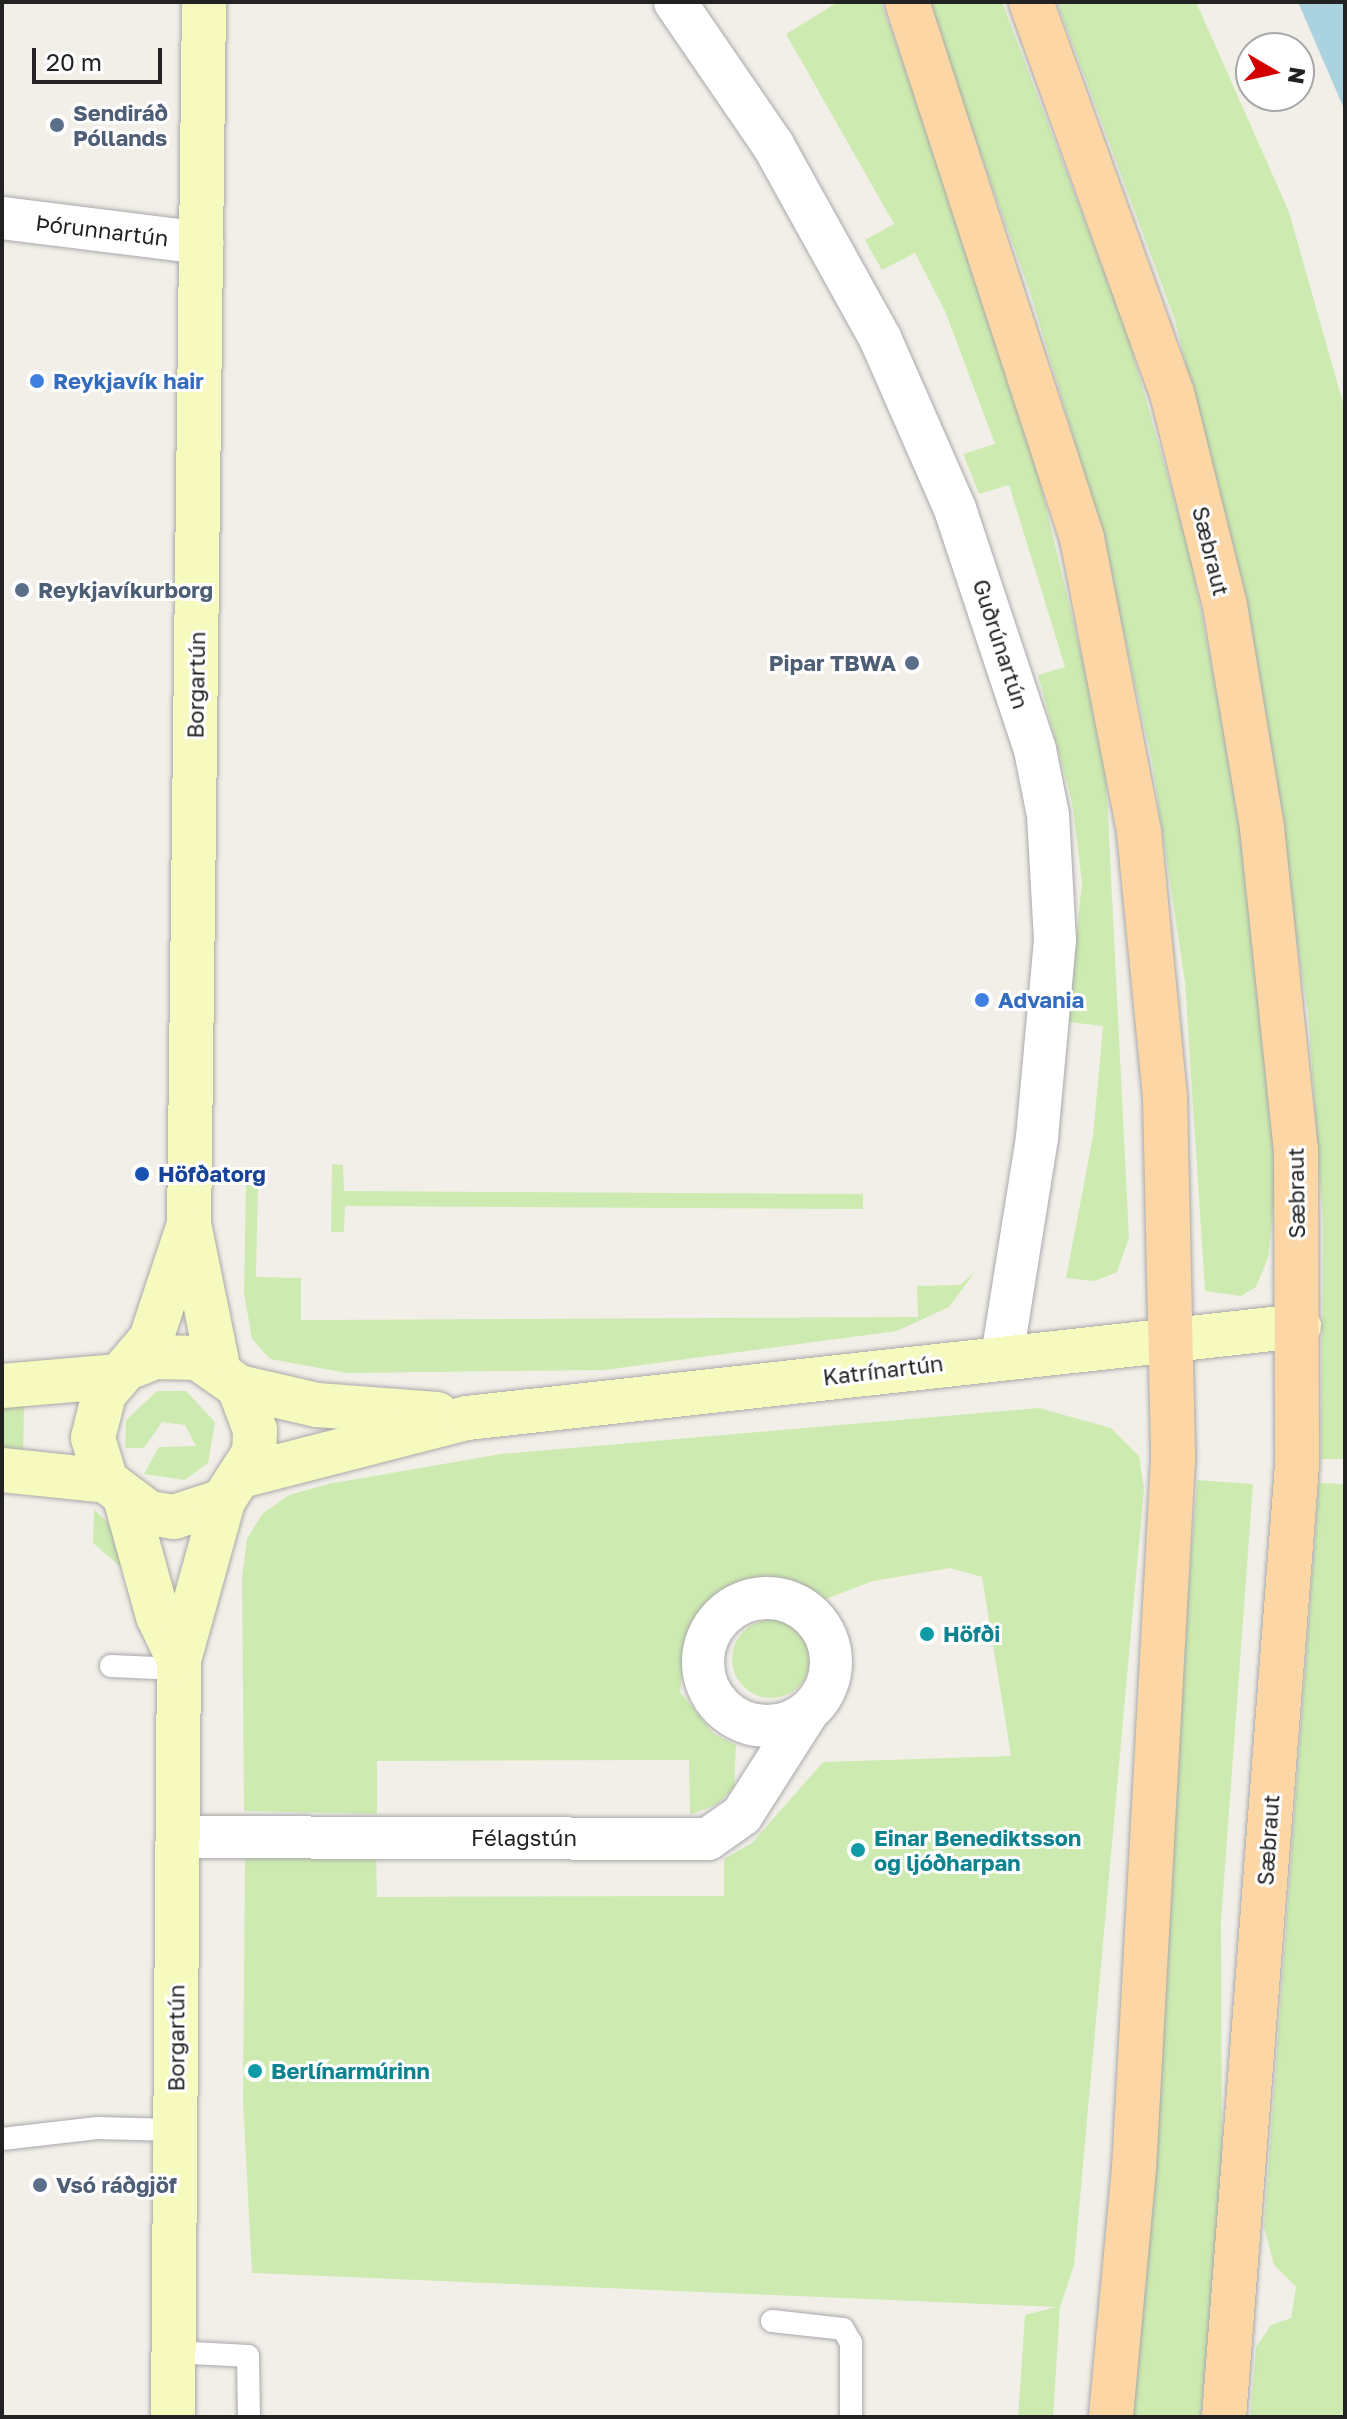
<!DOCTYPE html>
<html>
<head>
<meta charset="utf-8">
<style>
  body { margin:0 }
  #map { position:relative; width:1347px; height:2419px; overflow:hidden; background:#f2efe9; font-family:"Golos Text",sans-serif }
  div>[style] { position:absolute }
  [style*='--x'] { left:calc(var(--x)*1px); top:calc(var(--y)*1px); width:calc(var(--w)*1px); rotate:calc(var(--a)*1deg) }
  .grass>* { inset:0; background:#cdebb0; transform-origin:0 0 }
  .round { border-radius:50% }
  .water>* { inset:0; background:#aad3df }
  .roads { filter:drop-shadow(0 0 2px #a9a9a9) drop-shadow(0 0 2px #a9a9a9) }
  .lane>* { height:22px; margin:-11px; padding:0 11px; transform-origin:11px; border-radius:11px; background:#fff }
  .street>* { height:42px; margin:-21px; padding:0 21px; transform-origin:21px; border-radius:21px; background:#fff }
  .street>.ring { margin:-21px; padding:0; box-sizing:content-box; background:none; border:42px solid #fff; border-radius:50% }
  .secondary>* { height:44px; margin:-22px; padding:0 22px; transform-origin:22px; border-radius:22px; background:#f7fabf }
  .primary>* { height:44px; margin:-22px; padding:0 22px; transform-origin:22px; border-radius:22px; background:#fcd6a4 }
  .dots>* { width:22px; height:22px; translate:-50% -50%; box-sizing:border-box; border:4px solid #fff; border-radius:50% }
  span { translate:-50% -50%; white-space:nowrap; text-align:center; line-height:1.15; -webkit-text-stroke:6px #fff; paint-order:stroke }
  .service-label { font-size:22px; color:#4e5e75; font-weight:700 }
  .left { translate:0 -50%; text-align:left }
  .right { translate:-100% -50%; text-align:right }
  .street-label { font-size:22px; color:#222 }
  .shop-label { font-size:22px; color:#366cbe; font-weight:700 }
  .transit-label { font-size:22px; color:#164399; font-weight:700 }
  .culture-label { font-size:22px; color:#0d838f; font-weight:700 }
  .frame { position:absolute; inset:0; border:4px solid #222; pointer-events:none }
  .north { position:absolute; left:1235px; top:32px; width:80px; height:80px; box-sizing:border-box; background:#fff; border:2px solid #a7a7a7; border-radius:50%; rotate:99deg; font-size:22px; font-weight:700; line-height:32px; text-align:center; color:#222 }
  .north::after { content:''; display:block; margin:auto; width:28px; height:36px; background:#d40000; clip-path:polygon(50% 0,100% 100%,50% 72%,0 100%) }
  .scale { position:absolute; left:32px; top:48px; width:130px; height:36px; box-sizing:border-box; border:4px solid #222; border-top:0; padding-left:10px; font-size:24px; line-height:28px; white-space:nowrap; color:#222; -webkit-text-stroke:6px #fff; paint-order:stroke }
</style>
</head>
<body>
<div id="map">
  <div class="grass">
    <div style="clip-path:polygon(838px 2px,881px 2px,964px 232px,1026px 423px,1105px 755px,1129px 1238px,1117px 1272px,1095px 1281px,1066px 1278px,1093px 1136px,1103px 1026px,1068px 1022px,1082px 882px,1072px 802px,1038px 675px,1065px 667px,1009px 485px,979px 494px,963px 454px,995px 444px,945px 311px,915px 253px,882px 270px,865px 240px,894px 224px,786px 34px)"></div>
    <div style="clip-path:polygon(926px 2px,1002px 2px,1126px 329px,1190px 555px,1236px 792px,1279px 1164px,1268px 1258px,1256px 1287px,1241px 1296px,1205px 1291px,1185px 983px,1152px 761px,1100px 526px,1029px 289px)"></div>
    <div style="clip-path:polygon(1057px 2px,1196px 2px,1289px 212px,1345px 410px,1345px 1459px,1321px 1459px,1323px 1223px,1308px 1012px,1237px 575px,1175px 320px)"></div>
    <div style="clip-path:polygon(332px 1164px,343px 1165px,344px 1191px,863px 1194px,863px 1209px,345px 1206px,344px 1232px,331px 1232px)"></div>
    <div style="clip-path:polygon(246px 1179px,258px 1179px,256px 1277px,301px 1278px,301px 1320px,918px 1317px,917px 1286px,960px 1285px,975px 1272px,949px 1307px,897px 1331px,604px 1370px,347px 1373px,270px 1359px,252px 1339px,244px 1293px)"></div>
    <div style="clip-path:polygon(157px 1391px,186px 1391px,215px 1422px,208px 1463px,185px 1480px,144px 1474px,159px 1447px,196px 1446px,185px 1425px,162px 1422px,144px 1448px,125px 1448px,126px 1420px)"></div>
    <div style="left:24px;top:1406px;width:51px;height:22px;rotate:91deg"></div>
    <div style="clip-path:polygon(1039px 1408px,1111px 1428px,1139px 1456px,1144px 1488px,1074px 2265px,1060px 2307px,1053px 2417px,1018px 2417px,1025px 2315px,1056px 2307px,252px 2273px,243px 2101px,245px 1854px,376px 1854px,377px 1897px,724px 1896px,724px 1859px,752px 1843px,823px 1762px,1011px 1756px,982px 1577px,950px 1568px,873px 1581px,823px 1600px,776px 1581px,741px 1580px,712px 1599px,686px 1638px,680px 1692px,714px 1734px,736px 1745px,734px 1787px,718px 1804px,690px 1815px,689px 1760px,377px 1761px,377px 1814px,244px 1811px,242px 1578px,247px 1539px,262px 1514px,289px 1495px,328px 1484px,501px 1454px)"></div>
    <div style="clip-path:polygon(1197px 1480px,1253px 1484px,1221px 1921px,1222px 2177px,1201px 2417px,1122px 2417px)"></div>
    <div style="clip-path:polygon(1319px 1483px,1345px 1484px,1345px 2417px,1250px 2417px,1256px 2347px,1271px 2325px,1291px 2318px,1296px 2287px,1274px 2265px,1264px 2227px)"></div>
    <div style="clip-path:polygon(94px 1509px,117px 1533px,122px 1568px,93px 1543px)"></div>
    <div class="round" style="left:732px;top:1620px;width:78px;height:78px"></div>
  </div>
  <div class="water">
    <div style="clip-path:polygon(1298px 2px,1345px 2px,1345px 111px)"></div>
  </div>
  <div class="roads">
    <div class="lane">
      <div style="--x:111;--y:1666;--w:68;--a:2.5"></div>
      <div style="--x:2;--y:2139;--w:96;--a:-6.6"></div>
      <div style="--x:97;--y:2128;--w:79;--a:1.5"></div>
      <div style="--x:772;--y:2321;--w:71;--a:6.4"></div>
      <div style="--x:843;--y:2329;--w:16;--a:60"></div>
      <div style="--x:851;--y:2343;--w:74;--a:90"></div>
      <div style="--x:174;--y:2352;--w:74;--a:3.1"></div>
      <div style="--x:248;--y:2356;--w:61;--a:89.1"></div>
    </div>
    <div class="street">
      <div style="--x:675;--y:2;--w:173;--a:55.6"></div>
      <div style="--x:773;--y:145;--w:221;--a:61"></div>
      <div style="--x:880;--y:338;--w:187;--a:66.3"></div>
      <div style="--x:955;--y:509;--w:254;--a:71.6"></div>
      <div style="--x:1035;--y:750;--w:66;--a:78.7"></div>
      <div style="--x:1048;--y:815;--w:125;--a:86.8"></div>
      <div style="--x:1055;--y:940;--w:199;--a:95.2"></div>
      <div style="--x:1037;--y:1138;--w:221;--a:99.1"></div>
      <div style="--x:2;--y:218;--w:202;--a:7.1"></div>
      <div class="ring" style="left:703px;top:1598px;width:86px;height:86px"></div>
      <div style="--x:178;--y:1837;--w:530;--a:0.22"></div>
      <div style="--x:708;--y:1839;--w:42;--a:-35.2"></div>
      <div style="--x:742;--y:1815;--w:121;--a:-57.5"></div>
    </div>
    <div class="secondary">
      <div style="--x:204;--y:2;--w:1222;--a:90.7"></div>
      <div style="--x:189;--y:1224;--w:146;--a:78.5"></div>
      <div style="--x:135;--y:1365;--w:22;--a:-22"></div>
      <div style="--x:155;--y:1357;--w:43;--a:1.3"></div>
      <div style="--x:198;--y:1358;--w:50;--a:35.3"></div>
      <div style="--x:239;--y:1387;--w:46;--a:69.6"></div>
      <div style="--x:255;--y:1430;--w:23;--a:92"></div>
      <div style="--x:254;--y:1453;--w:57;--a:122.9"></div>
      <div style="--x:223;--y:1501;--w:52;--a:161.9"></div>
      <div style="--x:174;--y:1517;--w:25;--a:-171"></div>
      <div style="--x:149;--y:1513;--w:54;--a:-143.3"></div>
      <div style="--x:106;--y:1481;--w:45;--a:-106.8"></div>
      <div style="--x:93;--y:1438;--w:45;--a:-76"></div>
      <div style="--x:104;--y:1394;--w:72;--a:-49.5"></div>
      <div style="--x:151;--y:1339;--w:115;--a:-71.7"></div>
      <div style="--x:2;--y:1386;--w:117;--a:-4.9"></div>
      <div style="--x:239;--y:1387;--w:80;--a:13"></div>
      <div style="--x:317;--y:1405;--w:120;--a:4.3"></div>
      <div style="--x:2;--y:1470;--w:105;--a:6"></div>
      <div style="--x:245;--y:1475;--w:229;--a:-14.4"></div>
      <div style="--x:467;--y:1418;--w:837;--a:-6.31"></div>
      <div style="--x:126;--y:1501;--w:119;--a:74.5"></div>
      <div style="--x:158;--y:1616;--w:49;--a:64.5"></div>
      <div style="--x:173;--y:2417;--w:757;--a:-89.55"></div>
      <div style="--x:179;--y:1660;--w:165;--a:-74.5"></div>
    </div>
    <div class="primary">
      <div style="--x:907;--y:2;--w:564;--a:71.92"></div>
      <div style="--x:1082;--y:538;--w:299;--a:79"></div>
      <div style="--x:1139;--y:832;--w:267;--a:84.4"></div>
      <div style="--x:1165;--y:1098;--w:362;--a:88.7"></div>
      <div style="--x:1173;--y:1460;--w:709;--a:93.15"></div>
      <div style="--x:1134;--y:2168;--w:250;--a:95.3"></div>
      <div style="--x:1031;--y:2;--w:416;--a:70.2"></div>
      <div style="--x:1172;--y:393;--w:219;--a:76"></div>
      <div style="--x:1225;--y:606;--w:225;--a:80.5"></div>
      <div style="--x:1262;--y:828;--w:324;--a:84"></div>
      <div style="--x:1296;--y:1150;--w:315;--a:89.8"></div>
      <div style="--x:1297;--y:1465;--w:955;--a:94.38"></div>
    </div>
  </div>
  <div class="dots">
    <div style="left:57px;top:125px;background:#5c6f8a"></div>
    <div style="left:37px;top:381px;background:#3f7fe0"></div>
    <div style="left:22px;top:590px;background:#5c6f8a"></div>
    <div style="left:912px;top:663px;background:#5c6f8a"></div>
    <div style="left:982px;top:1000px;background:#3f7fe0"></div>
    <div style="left:142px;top:1174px;background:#1a4fb4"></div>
    <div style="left:927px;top:1634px;background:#0f9aa8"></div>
    <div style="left:858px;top:1850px;background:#0f9aa8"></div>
    <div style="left:255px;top:2071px;background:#0f9aa8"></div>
    <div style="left:40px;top:2185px;background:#5c6f8a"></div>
  </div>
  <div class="service-label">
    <span class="left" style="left:73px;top:125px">Sendiráð<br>Póllands</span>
    <span class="left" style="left:38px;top:590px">Reykjavíkurborg</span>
    <span class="right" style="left:896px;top:663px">Pipar TBWA</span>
    <span class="left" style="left:56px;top:2185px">Vsó ráðgjöf</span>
  </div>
  <div class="street-label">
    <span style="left:102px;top:230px;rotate:7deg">Þórunnartún</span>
    <span style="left:1211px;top:551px;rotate:76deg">Sæbraut</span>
    <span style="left:1001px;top:644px;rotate:72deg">Guðrúnartún</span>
    <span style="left:196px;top:685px;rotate:-89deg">Borgartún</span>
    <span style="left:1296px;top:1193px;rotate:-91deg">Sæbraut</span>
    <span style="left:883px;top:1370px;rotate:-7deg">Katrínartún</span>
    <span style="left:524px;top:1838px">Félagstún</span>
    <span style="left:1268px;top:1840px;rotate:-86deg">Sæbraut</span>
    <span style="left:176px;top:2038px;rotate:-90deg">Borgartún</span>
  </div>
  <div class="shop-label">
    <span class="left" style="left:53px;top:381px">Reykjavík hair</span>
    <span class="left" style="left:998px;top:1000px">Advania</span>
  </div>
  <div class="transit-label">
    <span class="left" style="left:158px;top:1174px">Höfðatorg</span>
  </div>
  <div class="culture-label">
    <span class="left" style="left:943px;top:1634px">Höfði</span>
    <span class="left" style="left:874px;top:1850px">Einar Benediktsson<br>og ljóðharpan</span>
    <span class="left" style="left:271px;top:2071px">Berlínarmúrinn</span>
  </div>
  <div class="frame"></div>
  <div class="north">N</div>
  <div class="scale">20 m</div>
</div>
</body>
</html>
